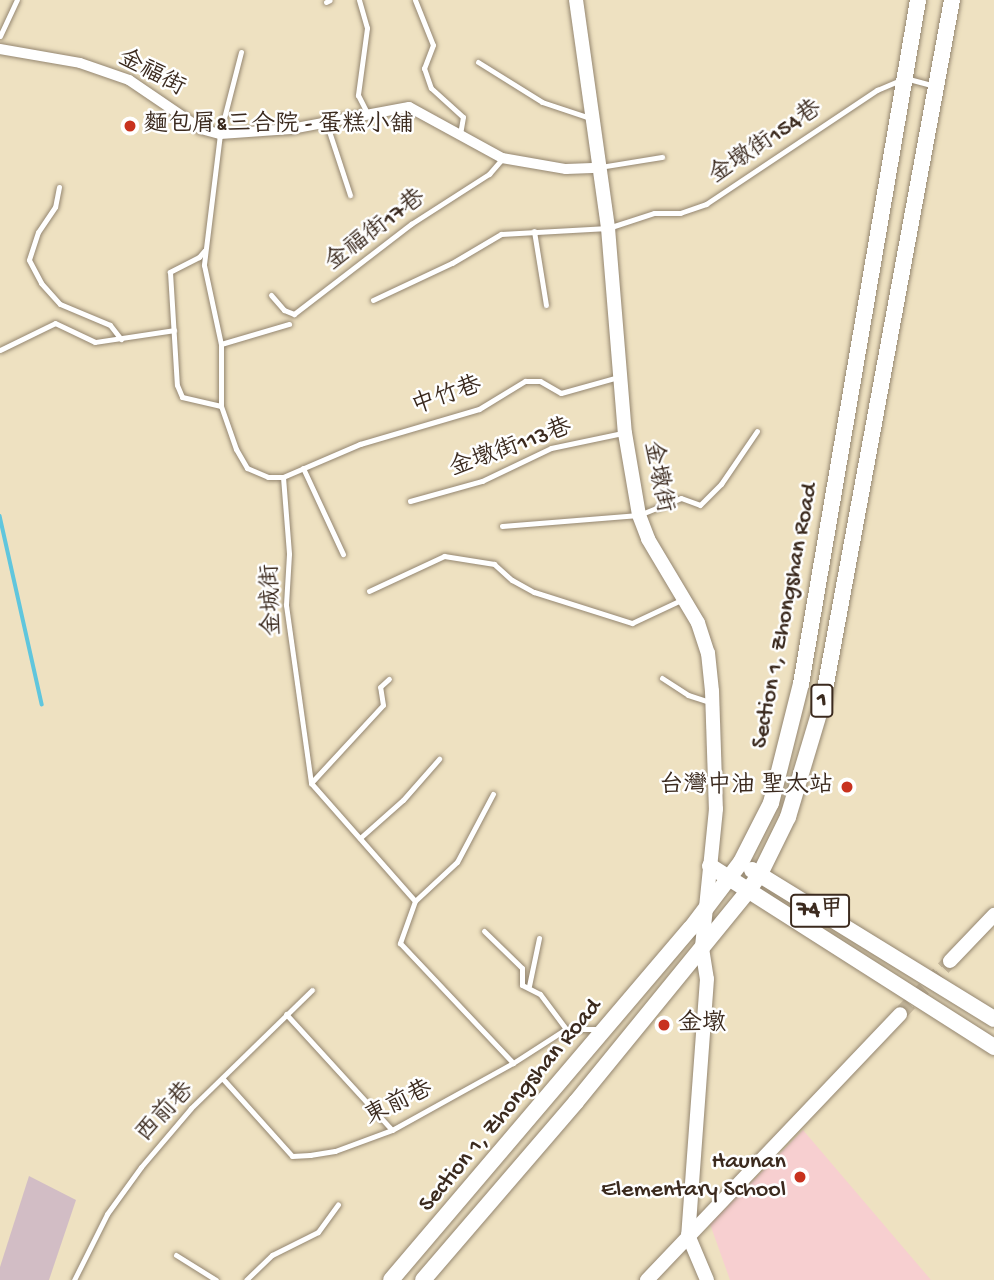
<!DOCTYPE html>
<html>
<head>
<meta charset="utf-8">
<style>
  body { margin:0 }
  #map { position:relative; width:994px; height:1280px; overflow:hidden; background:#eee1c1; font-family:"Gochi Hand","LXGW WenKai TC",sans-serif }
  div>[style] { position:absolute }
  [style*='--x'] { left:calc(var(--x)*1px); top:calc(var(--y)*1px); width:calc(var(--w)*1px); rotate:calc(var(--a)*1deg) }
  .built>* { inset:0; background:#f7cfd0 }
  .industrial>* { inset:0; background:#d2bdc5 }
  .stream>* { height:3.5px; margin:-1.75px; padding:0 1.75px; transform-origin:1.75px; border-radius:1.75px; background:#60c6dd }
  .secondary-tunnel>* { height:14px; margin-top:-7px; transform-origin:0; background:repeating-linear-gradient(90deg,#cabca0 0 14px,transparent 0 21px) }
  .roads { filter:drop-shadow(0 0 2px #948670) drop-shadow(0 0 2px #948670) }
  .lane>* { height:5px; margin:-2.5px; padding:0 2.5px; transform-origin:2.5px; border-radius:2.5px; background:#fff }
  .street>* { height:10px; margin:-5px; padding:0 5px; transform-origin:5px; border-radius:5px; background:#fff }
  .secondary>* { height:14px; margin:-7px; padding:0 7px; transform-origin:7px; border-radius:7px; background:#fff }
  .primary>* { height:16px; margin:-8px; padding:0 8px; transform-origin:8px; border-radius:8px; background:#fff }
  .dots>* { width:19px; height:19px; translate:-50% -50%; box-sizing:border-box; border:4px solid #fff; border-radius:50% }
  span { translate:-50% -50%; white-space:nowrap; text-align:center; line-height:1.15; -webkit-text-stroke:5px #fff; paint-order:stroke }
  .shield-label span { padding:2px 5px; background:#fff; border:2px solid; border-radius:5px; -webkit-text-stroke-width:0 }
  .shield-label { font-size:23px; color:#3b2a1e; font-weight:700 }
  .street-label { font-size:24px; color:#3b2a1e }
  .poi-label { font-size:24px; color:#3b2a1e }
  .left { translate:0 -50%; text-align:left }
  .right { translate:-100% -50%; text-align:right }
</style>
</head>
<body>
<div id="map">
  <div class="built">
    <div style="clip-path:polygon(803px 1130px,931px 1280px,730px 1280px,710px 1224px)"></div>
  </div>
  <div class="industrial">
    <div style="clip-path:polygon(29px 1176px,76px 1200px,49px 1280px,0 1280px,0 1267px)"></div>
  </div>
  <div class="stream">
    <div style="--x:0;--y:516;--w:193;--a:77.4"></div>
  </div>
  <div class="secondary-tunnel">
    <div style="--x:900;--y:1014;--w:73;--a:-46.7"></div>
  </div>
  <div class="roads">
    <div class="lane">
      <div style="--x:359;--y:0;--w:29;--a:74"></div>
      <div style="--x:367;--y:28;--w:68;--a:97.7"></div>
      <div style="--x:358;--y:95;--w:20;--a:63"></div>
      <div style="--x:415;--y:0;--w:48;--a:68.2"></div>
      <div style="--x:433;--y:45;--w:25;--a:111"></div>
      <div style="--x:424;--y:68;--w:21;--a:71"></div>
      <div style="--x:431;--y:88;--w:43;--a:42.2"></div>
      <div style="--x:463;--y:117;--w:17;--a:100"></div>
      <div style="--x:326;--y:2;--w:4;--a:-27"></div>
      <div style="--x:0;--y:36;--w:40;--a:-65"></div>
      <div style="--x:241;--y:52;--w:85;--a:104.4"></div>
      <div style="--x:220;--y:134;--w:132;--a:97"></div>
      <div style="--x:204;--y:265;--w:81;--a:77.9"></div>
      <div style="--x:221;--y:344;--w:62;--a:90"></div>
      <div style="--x:221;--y:406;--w:46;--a:70.8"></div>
      <div style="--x:236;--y:449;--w:22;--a:60"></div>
      <div style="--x:247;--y:468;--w:23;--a:23"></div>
      <div style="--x:268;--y:477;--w:15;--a:0"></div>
      <div style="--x:283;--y:477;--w:77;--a:85.5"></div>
      <div style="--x:289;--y:554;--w:51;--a:93.4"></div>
      <div style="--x:286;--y:605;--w:180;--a:82"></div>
      <div style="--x:311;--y:783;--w:157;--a:48.6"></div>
      <div style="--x:415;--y:901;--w:45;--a:109.7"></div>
      <div style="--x:400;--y:943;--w:165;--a:46.7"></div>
      <div style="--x:478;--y:62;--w:75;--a:32"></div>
      <div style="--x:542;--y:102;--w:51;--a:18.4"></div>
      <div style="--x:326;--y:122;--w:77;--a:71.8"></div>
      <div style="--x:600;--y:167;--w:63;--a:-9.2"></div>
      <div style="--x:59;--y:187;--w:20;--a:101"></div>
      <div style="--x:55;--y:207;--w:30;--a:124"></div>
      <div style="--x:38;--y:232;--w:29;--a:108"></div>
      <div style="--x:29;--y:260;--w:26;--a:62"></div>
      <div style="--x:41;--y:283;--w:28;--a:48"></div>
      <div style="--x:60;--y:304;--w:54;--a:22.8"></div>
      <div style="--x:110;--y:325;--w:18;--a:52"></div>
      <div style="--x:534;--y:231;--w:75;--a:80.8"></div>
      <div style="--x:204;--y:251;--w:8;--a:130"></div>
      <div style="--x:199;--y:257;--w:33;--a:153"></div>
      <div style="--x:170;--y:272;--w:113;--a:86.5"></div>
      <div style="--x:177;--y:385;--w:13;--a:67"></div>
      <div style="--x:182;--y:397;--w:40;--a:13"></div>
      <div style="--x:271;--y:295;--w:20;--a:49"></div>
      <div style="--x:284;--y:310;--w:11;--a:22"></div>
      <div style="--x:294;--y:314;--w:148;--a:-37.6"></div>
      <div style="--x:411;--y:224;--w:93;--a:-32.7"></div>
      <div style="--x:489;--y:174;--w:20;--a:-49"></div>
      <div style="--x:373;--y:300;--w:87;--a:-25.1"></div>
      <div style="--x:452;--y:263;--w:57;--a:-30.6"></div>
      <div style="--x:501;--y:234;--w:107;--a:-3.2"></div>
      <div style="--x:608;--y:228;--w:48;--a:-18.1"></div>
      <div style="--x:654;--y:213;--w:26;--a:0"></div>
      <div style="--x:680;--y:213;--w:28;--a:-19"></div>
      <div style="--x:706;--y:204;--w:206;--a:-33.7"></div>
      <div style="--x:877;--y:90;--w:30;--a:-23"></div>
      <div style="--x:905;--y:78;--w:30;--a:15"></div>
      <div style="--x:221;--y:344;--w:71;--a:-16.4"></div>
      <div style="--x:0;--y:350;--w:61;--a:-26.1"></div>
      <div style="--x:55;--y:323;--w:44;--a:25.4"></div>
      <div style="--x:95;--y:342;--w:80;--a:-8.6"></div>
      <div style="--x:303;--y:468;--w:95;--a:65.1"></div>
      <div style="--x:283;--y:477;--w:84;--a:-23.2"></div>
      <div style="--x:360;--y:444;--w:124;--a:-16.4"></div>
      <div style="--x:479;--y:409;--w:54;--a:-31.3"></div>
      <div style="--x:525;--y:381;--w:15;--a:0"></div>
      <div style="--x:540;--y:381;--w:24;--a:30"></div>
      <div style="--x:561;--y:393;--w:59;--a:-15.7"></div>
      <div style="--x:410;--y:501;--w:75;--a:-15.5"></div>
      <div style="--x:482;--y:481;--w:76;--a:-25.6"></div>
      <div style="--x:551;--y:448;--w:73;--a:-11.9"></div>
      <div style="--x:502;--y:526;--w:137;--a:-4.6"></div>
      <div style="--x:639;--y:515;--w:45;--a:-22"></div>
      <div style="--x:681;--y:498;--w:20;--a:20"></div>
      <div style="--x:700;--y:505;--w:30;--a:-45"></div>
      <div style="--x:721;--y:484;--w:64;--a:-55.8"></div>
      <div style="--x:369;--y:591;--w:83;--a:-25"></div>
      <div style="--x:444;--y:556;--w:51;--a:9.1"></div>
      <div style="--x:494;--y:564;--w:24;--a:42"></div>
      <div style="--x:512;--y:580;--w:25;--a:29"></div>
      <div style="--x:534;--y:592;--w:103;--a:17.6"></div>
      <div style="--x:632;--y:623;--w:56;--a:-25.2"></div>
      <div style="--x:662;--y:678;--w:31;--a:33"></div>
      <div style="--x:688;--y:695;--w:23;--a:18"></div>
      <div style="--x:311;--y:783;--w:106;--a:-47.3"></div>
      <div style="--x:383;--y:705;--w:18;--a:-99"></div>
      <div style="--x:380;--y:687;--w:12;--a:-42"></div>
      <div style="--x:360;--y:838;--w:57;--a:-41.5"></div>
      <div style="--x:403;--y:800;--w:55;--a:-48.7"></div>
      <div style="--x:415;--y:901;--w:57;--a:-42.9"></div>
      <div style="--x:457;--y:862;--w:77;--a:-62.1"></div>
      <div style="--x:484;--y:931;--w:53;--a:44.2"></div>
      <div style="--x:522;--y:968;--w:17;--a:90"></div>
      <div style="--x:522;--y:985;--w:20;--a:27"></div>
      <div style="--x:540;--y:994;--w:44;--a:53.4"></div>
      <div style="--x:529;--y:986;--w:49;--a:-78.2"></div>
      <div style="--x:286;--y:1014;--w:157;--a:47.6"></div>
      <div style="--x:223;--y:1079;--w:103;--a:48.1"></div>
      <div style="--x:292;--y:1156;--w:18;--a:-3"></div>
      <div style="--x:310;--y:1155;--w:25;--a:-9"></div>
      <div style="--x:335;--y:1151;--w:61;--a:-20.2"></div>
      <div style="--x:392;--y:1130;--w:138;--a:-29"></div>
      <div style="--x:513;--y:1063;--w:63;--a:-32.7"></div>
      <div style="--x:566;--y:1029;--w:34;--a:0"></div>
      <div style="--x:176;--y:1255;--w:47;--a:32"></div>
      <div style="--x:74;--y:1280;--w:74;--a:-63.4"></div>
      <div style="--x:107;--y:1214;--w:58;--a:-54.1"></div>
      <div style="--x:141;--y:1167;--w:77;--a:-49.7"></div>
      <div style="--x:191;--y:1108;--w:169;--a:-44.3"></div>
      <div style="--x:246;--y:1280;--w:36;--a:-44"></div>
      <div style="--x:272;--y:1255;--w:51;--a:-26.6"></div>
      <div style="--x:318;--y:1232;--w:34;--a:-54"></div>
    </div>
    <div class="street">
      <div style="--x:0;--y:49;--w:81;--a:9.9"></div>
      <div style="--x:80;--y:63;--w:52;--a:19.1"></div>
      <div style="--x:129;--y:80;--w:87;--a:34.2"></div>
      <div style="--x:201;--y:129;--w:20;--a:15"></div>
      <div style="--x:220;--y:134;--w:71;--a:-4"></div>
      <div style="--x:291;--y:129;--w:120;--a:-10.6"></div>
      <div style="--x:409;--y:107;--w:106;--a:28.7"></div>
      <div style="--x:502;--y:158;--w:65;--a:9.8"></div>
      <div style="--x:566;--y:169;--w:33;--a:-2"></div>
    </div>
    <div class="secondary">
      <div style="--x:576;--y:0;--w:230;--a:82"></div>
      <div style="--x:608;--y:228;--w:206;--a:85.3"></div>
      <div style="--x:625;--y:433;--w:83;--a:80.3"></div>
      <div style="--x:639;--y:515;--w:26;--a:69"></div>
      <div style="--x:648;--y:539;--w:98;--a:59.2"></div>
      <div style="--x:698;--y:623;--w:32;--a:72"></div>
      <div style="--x:708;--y:653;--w:38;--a:84"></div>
      <div style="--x:712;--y:691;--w:118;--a:88.1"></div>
      <div style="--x:716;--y:809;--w:140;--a:95.8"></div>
      <div style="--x:702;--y:948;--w:31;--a:81"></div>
      <div style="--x:707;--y:979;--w:257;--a:94.2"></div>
      <div style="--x:688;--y:1235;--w:49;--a:67.1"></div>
      <div style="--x:950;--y:961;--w:64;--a:-46.3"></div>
      <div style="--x:647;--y:1280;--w:367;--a:-46.4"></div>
    </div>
    <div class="primary">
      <div style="--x:710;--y:866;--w:337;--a:32.5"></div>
      <div style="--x:752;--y:870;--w:284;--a:31.6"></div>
      <div style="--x:391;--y:1280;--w:462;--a:-49.6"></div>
      <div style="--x:691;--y:928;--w:83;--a:-52.9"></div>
      <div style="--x:741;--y:862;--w:66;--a:-63"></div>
      <div style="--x:771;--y:803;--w:123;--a:-75.9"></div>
      <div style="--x:801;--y:684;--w:694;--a:-80.29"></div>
      <div style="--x:423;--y:1280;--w:235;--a:-49.3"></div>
      <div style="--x:576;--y:1102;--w:271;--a:-50.8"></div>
      <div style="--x:747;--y:892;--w:22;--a:-54"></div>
      <div style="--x:760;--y:874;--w:64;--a:-63.8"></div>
      <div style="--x:788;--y:817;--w:122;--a:-73.3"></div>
      <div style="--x:823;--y:700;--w:712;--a:-79.56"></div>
    </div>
  </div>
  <div class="dots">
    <div style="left:130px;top:126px;background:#c8321e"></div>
    <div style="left:847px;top:787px;background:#c8321e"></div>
    <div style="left:664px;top:1025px;background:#c8321e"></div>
    <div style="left:800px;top:1177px;background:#c8321e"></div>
  </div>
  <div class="shield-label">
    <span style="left:822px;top:701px">1</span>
    <span style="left:820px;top:911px">74甲</span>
  </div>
  <div class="street-label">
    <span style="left:151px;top:74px;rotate:28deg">金福街</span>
    <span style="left:766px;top:143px;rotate:-34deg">金墩街154巷</span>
    <span style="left:376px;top:231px;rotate:-37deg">金福街17巷</span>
    <span style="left:447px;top:397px;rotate:-19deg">中竹巷</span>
    <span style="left:511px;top:449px;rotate:-20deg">金墩街113巷</span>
    <span style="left:657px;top:477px;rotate:79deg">金墩街</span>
    <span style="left:273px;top:600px;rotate:-92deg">金城街</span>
    <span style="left:786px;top:616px;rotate:-79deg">Section 1, Zhongshan Road</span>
    <span style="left:399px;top:1104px;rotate:-26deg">東前巷</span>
    <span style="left:511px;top:1106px;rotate:-50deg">Section 1, Zhongshan Road</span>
    <span style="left:166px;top:1113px;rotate:-47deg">西前巷</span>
  </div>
  <div class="poi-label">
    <span class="left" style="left:144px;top:126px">麵包屑&amp;三合院 - 蛋糕小舖</span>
    <span class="right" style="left:833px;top:787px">台灣中油 聖太站</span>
    <span class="left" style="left:678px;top:1025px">金墩</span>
    <span class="right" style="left:786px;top:1177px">Haunan<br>Elementary School</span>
  </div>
</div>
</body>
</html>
